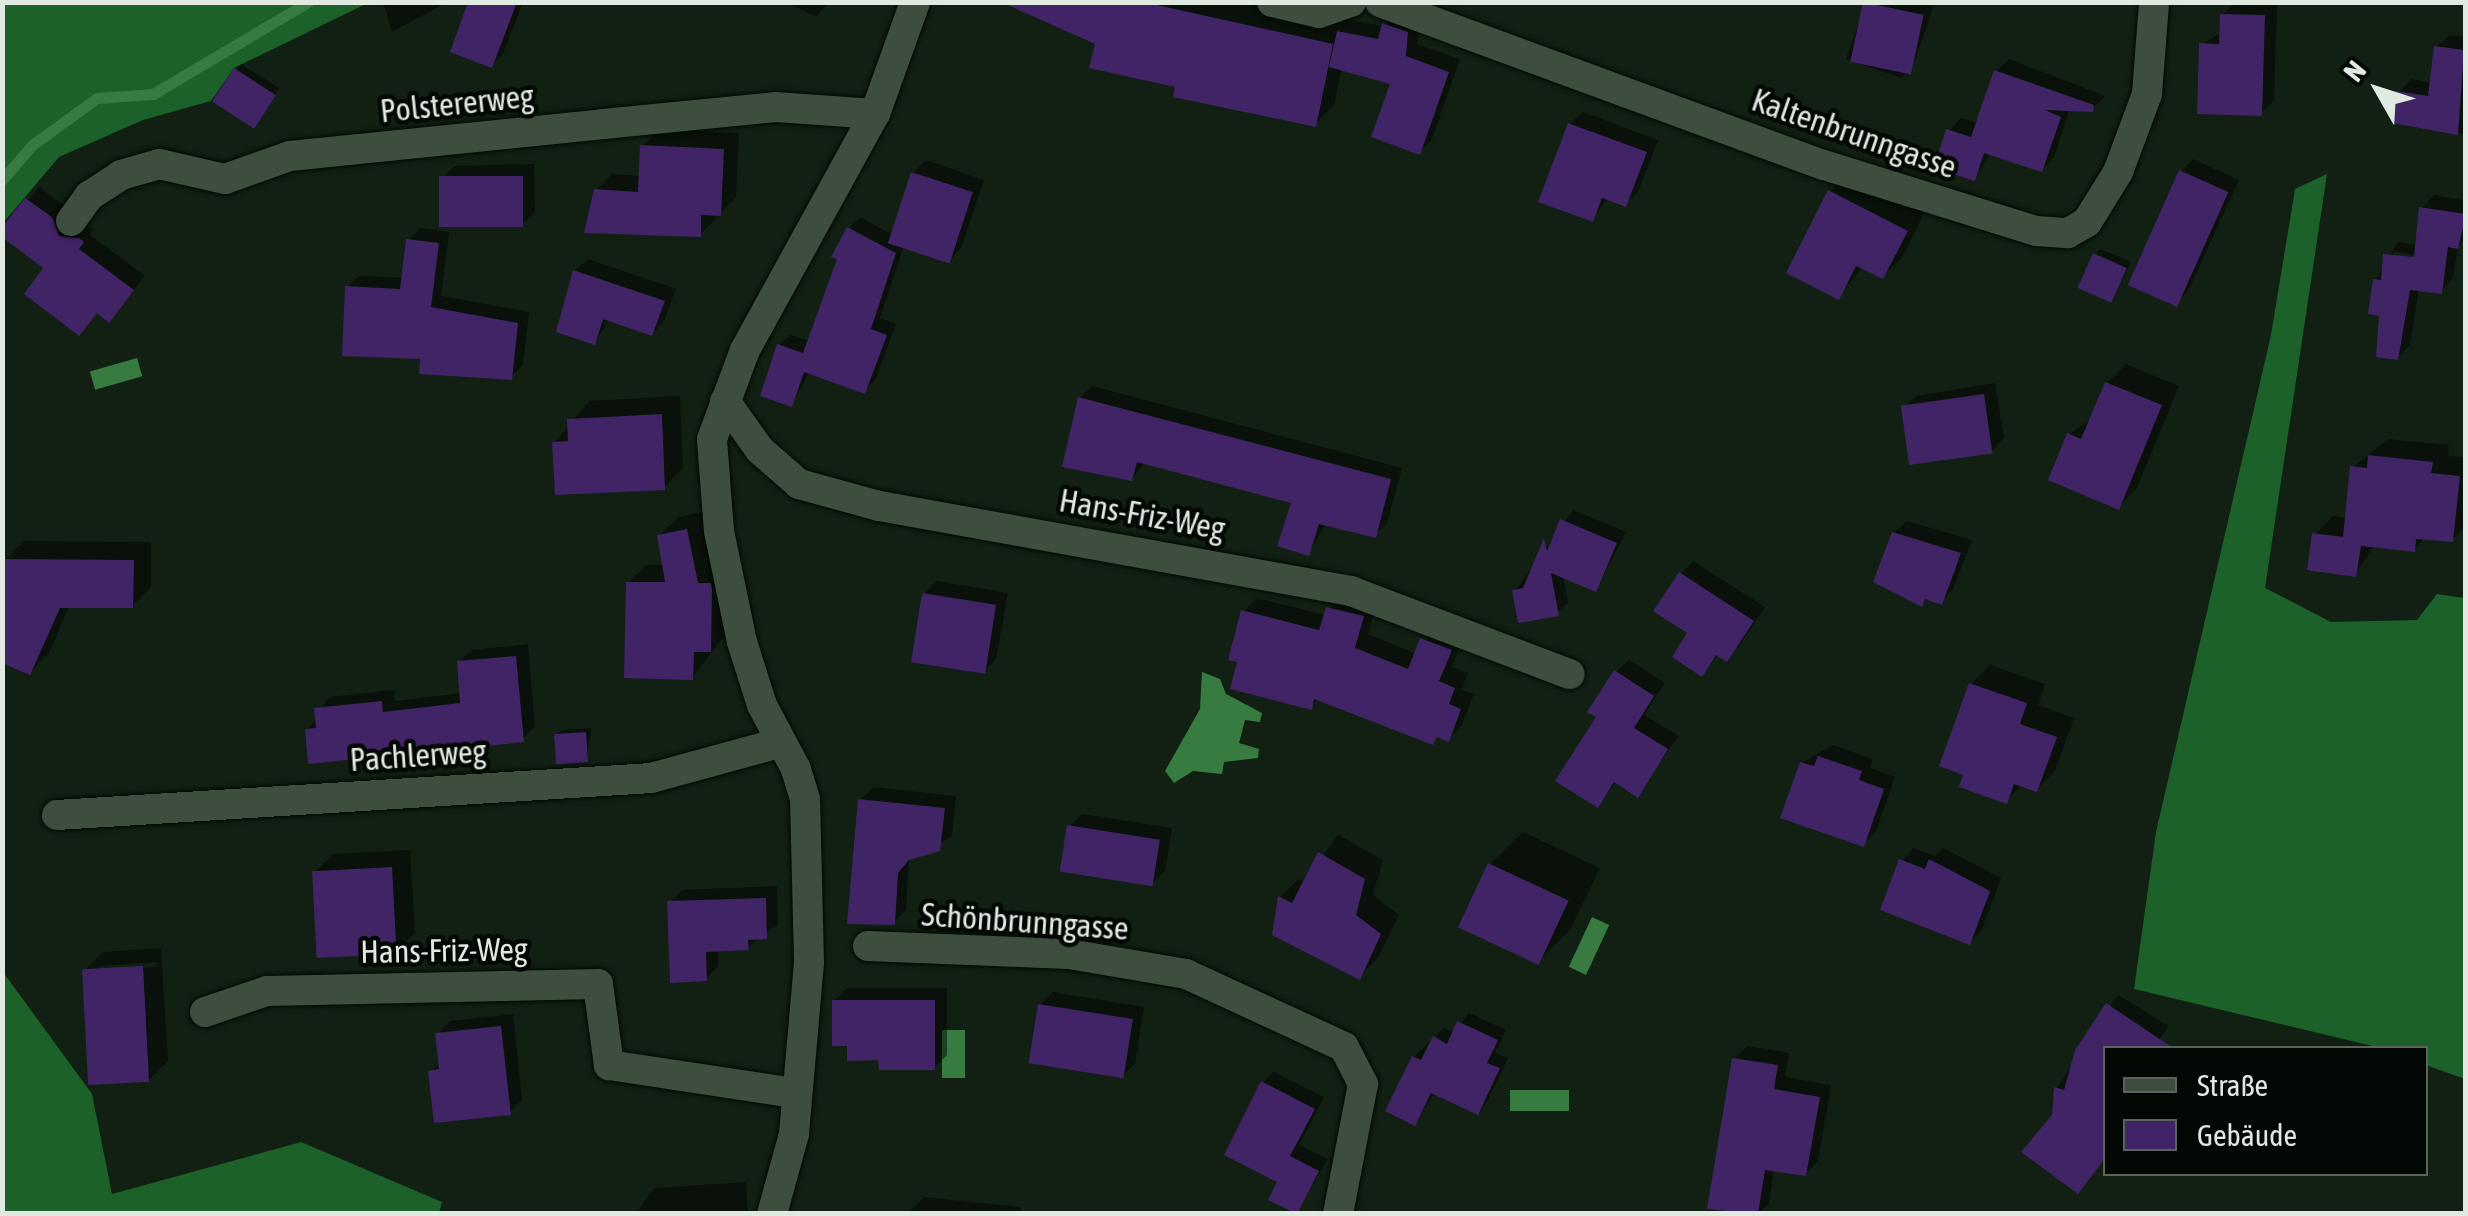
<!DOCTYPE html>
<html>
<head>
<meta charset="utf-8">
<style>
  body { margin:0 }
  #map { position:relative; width:2468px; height:1216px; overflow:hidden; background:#112013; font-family:"Asap Condensed",sans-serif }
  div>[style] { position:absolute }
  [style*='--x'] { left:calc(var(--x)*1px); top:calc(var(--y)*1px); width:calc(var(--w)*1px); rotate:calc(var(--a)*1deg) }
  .forest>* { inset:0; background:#1b6129 }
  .water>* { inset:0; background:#377b41; transform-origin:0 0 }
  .shadow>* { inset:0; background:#0007 }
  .stream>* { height:11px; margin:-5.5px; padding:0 5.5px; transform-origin:5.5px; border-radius:5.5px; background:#377b41 }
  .building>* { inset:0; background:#412466; transform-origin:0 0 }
  .roads { filter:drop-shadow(0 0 2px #010902) drop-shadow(0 0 2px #010902) }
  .minor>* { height:30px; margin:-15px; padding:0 15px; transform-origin:15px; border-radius:15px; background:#3d4d3e }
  span { translate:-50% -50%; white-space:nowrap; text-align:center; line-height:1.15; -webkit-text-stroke:9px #040804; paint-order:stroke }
  .street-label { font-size:32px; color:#e0eae1 }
  .frame { position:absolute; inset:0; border:5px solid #e0eae1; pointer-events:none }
  .legend { position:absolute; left:2103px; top:1046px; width:325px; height:130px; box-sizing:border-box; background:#040804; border:2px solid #5c625c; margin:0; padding:12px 18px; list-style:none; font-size:30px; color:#e0eae1 }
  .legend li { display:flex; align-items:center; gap:20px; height:50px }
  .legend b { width:50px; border:2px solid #5c625c }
  .north { position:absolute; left:2328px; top:40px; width:100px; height:100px; -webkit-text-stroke:8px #040804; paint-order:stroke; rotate:309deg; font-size:28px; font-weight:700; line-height:40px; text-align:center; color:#e0eae1 }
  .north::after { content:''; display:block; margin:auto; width:35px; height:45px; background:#e0eae1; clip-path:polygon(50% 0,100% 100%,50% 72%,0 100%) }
</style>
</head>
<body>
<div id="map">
  <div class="forest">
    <div style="clip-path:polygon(3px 3px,368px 3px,234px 68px,211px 101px,143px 120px,59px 157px,3px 223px)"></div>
    <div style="clip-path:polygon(2327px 174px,2265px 588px,2331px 622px,2417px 620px,2437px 594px,2465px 598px,2465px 1079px,2426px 1065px,2426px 1048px,2381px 1048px,2134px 989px,2156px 832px,2271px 335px,2295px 189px)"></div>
    <div style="clip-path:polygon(3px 972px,92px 1094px,112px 1194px,301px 1142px,442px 1202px,439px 1213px,3px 1213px)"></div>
  </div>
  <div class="water">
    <div style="left:137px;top:358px;width:19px;height:49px;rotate:74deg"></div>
    <div style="clip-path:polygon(1202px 672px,1220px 679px,1226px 694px,1262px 713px,1260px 722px,1245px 720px,1239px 743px,1259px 749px,1258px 758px,1224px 762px,1222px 774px,1193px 771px,1174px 783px,1165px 771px,1200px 709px)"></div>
    <div style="left:1592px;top:917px;width:19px;height:55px;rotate:25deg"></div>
    <div style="left:965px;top:1030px;width:48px;height:23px;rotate:90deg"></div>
    <div style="left:1569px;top:1090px;width:21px;height:59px;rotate:90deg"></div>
  </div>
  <div class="shadow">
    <div style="clip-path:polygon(383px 2px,440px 2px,442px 5px,392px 32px)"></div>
    <div style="clip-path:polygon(471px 2px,523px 2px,504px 52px,492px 65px)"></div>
    <div style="clip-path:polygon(786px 2px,829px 2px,816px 17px)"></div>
    <div style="clip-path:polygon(1007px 2px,1245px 2px,1384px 26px,1397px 12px,1419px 20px,1417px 44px,1460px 59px,1432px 140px,1420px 152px,1393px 83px,1342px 68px,1334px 105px,1315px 124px,1178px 85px)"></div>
    <div style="clip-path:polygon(1866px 2px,1935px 2px,1913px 66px,1901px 78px,1846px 59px)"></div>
    <div style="clip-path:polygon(2235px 3px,2277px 4px,2274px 101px,2261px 113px,2201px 45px,2222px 32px,2222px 15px)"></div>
    <div style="clip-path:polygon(2449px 35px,2466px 37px,2466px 134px,2395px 121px,2399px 92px,2411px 79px,2432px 83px,2436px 48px)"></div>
    <div style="clip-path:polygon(2009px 59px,2105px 96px,2092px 109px,2070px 108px,2054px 157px,2041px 170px,1991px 152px,1975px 179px,1949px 131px,1961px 118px,1978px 123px,1996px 72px)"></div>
    <div style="clip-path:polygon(241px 64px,279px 88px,259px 121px,236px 70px)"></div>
    <div style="clip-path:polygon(1583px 112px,1658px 140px,1638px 192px,1625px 204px,1608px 198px,1592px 219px,1570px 124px)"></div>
    <div style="clip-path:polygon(659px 130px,739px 133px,736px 197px,700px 235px,596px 190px,612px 174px,641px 176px,643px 146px)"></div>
    <div style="clip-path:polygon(2193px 159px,2239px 180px,2188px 291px,2176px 304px,2181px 172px)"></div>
    <div style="clip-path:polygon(926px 160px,984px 180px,961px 248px,949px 261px,904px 246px,880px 318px,896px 324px,875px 380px,864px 391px,810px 371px,792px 404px,779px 346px,790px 335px,810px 341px,849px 228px,860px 217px,893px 235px,913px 173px)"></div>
    <div style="clip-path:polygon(534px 164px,535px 212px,522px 224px,442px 178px,455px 166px)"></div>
    <div style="clip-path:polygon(1848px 173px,1925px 211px,1902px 258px,1883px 276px,1863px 267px,1838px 297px,1830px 192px)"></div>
    <div style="clip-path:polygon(39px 187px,65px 206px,72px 224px,94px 229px,90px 235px,145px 276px,109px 319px,2px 231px)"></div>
    <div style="clip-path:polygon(evenodd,2434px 195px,2466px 200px,2466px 238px,2458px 246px,2453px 278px,2441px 291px,2419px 289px,2410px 345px,2398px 357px,2376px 280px,2398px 242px,2418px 245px,2422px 208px,2434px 195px,2394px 252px,2427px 256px,2426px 261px,2394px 257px,2394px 252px)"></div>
    <div style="clip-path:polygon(420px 228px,449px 232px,441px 296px,529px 312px,523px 365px,511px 377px,423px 357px,348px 287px,359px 276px,404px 278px,409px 240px)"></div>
    <div style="clip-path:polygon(2100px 249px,2131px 262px,2111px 301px,2095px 255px)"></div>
    <div style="clip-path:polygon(588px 259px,676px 289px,664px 321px,652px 334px,610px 319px,595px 342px,575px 271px)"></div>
    <div style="clip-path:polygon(2126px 364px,2179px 386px,2137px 488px,2118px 507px,2069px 435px,2092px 418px,2107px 383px)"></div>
    <div style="clip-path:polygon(1995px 383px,2004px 438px,1991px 451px,1904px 408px,1916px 396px)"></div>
    <div style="clip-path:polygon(1092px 386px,1402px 468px,1387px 523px,1375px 535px,1326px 523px,1309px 553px,1294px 501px,1145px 462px,1132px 479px,1080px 398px)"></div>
    <div style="clip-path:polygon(680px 396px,683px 468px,664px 487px,554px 443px,589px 401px)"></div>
    <div style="clip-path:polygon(2388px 439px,2449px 445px,2448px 456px,2466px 457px,2466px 526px,2452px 540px,2426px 537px,2414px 549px,2375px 545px,2355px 574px,2315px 534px,2333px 516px,2347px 518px,2353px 467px)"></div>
    <div style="clip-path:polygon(1573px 510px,1626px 532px,1596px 590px,1563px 575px,1568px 603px,1557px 613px,1515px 591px)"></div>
    <div style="clip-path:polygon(704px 512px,727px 632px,692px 678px,628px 583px,646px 565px,665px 565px,660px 535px,678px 517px)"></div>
    <div style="clip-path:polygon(1907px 521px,1972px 540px,1953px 589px,1941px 602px,1928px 597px,1922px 604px,1894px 533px)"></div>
    <div style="clip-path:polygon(24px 541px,151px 542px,151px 587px,132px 606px,69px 606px,49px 653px,30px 672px,5px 560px)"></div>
    <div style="clip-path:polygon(1693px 561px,1765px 607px,1739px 646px,1726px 658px,1719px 654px,1702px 674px,1681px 574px)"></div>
    <div style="clip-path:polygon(937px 581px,1008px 593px,996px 659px,984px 671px,924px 594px)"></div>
    <div style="clip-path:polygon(1342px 594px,1377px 602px,1368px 634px,1417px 654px,1436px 626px,1464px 636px,1452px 667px,1468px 673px,1462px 690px,1474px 694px,1462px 725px,1448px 739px,1439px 735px,1432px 742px,1319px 698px,1311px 707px,1240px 660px,1243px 612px,1257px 598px,1326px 615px)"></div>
    <div style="clip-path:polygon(528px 644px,535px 727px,522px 739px,308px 730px,329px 697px,394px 690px,395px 701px,462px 693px,459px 662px,472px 650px)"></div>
    <div style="clip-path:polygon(1629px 660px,1665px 683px,1644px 715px,1679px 736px,1637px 794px,1617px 781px,1598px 805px,1599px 717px,1616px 672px)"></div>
    <div style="clip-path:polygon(1990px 665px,2045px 684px,2038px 705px,2074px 718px,2055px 771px,2036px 790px,2022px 785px,2006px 801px,1966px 773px,1971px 684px)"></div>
    <div style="clip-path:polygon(591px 728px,587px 759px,556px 735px,562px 730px)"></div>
    <div style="clip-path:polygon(1833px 745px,1873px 759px,1870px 768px,1895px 777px,1876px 832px,1863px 844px,1802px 763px)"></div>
    <div style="clip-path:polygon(873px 787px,956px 796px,952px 836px,909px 861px,906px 910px,894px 922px,860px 800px)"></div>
    <div style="clip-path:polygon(1082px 814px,1172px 828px,1165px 871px,1152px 884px,1070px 826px)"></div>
    <div style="clip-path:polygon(1523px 832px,1600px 868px,1570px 930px,1537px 962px,1490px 864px)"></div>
    <div style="clip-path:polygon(1338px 835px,1383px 860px,1373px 895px,1399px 915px,1378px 958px,1359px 977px,1280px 898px,1298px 879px,1305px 882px)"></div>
    <div style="clip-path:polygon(1914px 848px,1935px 856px,1943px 848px,2001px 878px,1982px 930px,1970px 942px,1902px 860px)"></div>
    <div style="clip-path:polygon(410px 850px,415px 933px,396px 952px,314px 873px,333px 854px)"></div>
    <div style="clip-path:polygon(777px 886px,778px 924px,747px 948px,718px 949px,718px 966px,706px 979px,670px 902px,682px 890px)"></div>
    <div style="clip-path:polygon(evenodd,161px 948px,168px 1061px,149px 1080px,84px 971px,103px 952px,161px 948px,156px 962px,156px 967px,100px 971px,100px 966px,156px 962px)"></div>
    <div style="clip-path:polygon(847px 988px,947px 988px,947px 1055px,934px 1068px,849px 1044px,834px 1001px)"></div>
    <div style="clip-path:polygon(1053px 992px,1144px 1007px,1135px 1064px,1122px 1076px,1040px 1005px)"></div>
    <div style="clip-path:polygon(2118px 995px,2169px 1026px,2153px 1048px,2106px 1048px,2106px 1158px,2077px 1191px,2054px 1116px,2057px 1088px)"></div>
    <div style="clip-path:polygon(1469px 1013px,1506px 1030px,1495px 1053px,1508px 1058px,1487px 1102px,1477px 1112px,1435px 1092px,1415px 1123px,1414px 1057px,1444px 1028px,1454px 1033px)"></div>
    <div style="clip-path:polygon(513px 1014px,522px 1100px,510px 1112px,431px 1072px,441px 1061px,438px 1034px,450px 1021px)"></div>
    <div style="clip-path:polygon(1747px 1046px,1789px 1053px,1785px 1077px,1831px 1085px,1818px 1161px,1806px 1174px,1774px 1169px,1769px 1203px,1758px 1214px,1710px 1207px,1734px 1059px)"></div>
    <div style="clip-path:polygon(1274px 1072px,1324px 1097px,1299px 1145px,1328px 1159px,1296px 1212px,1280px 1181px,1263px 1082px)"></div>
    <div style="clip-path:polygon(746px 1182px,748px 1214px,636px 1214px,654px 1188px)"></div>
    <div style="clip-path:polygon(924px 1197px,1021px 1207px,1020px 1214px,907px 1214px)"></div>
  </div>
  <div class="stream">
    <div style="--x:2;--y:180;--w:46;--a:-49.4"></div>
    <div style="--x:32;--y:145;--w:80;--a:-35.9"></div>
    <div style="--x:97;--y:98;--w:56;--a:-4.1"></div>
    <div style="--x:153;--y:94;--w:180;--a:-30.7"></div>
  </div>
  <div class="building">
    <div style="clip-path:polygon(468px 2px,517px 2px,492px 68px,450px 52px)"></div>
    <div style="clip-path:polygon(1001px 2px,1143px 2px,1333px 44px,1316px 127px,1173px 97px,1175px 87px,1089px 68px,1095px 44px)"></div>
    <div style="left:1863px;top:2px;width:62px;height:61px;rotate:12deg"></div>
    <div style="clip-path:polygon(2220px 14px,2265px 15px,2262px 116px,2197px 114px,2199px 43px,2219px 44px)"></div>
    <div style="clip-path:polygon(1382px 23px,1408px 32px,1406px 56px,1449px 72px,1420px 155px,1371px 137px,1390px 84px,1329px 67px,1337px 31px,1378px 39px)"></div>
    <div style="clip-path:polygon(2434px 46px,2464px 50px,2458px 135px,2392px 123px,2396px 91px,2428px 96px)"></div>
    <div style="left:234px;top:68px;width:50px;height:40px;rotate:33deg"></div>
    <div style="clip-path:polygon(1994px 70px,2094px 105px,2093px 112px,2045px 110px,2061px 117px,2042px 172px,1984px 153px,1975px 181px,1934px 168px,1946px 129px,1971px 137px)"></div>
    <div style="clip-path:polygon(1568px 123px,1647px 152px,1626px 207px,1602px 198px,1593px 222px,1538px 202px)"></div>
    <div style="clip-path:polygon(640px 145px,724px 149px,721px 216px,701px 215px,701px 237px,584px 233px,594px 189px,638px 192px)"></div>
    <div style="left:2179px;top:170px;width:54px;height:126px;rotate:24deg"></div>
    <div style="left:911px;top:172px;width:65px;height:75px;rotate:18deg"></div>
    <div style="left:523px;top:176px;width:51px;height:84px;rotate:90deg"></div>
    <div style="clip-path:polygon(1828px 190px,1908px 231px,1883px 279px,1856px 266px,1839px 300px,1786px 273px)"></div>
    <div style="clip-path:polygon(25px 198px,53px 218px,59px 236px,79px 238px,84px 242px,79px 249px,134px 290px,109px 323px,97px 313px,79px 336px,24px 294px,43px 268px,2px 237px,2px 227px)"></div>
    <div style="clip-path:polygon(2419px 207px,2466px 214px,2458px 249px,2448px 247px,2442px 294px,2410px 290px,2398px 360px,2376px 357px,2379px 316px,2368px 314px,2373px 279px,2381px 280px,2383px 254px,2414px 257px)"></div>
    <div style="clip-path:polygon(847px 227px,896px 253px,871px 329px,887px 335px,865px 394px,804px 372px,792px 407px,760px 396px,777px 344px,803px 353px,837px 259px,831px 257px)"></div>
    <div style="clip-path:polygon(406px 239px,439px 243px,431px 307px,518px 323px,512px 380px,419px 374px,420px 359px,342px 356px,345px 286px,400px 289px)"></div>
    <div style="left:2093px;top:253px;width:37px;height:38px;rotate:24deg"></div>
    <div style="clip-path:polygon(573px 270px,665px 301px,652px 336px,603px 319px,595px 345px,556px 332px)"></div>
    <div style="clip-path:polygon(2105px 382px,2162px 405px,2119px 510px,2048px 480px,2067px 433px,2081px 439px)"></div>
    <div style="left:1984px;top:394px;width:60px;height:84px;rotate:82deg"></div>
    <div style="clip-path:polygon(1078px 397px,1391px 479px,1376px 538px,1319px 524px,1309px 556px,1277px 546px,1291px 503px,1137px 462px,1132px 481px,1062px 467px)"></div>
    <div style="clip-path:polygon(662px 414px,665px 490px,555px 495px,552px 442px,568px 441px,567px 419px)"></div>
    <div style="clip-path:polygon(2368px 455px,2433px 462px,2431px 473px,2460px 476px,2453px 542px,2416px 539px,2415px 552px,2361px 546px,2356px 577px,2307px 570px,2312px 533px,2343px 537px,2350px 466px,2367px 468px)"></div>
    <div style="clip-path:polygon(1560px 519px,1617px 543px,1596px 592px,1551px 573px,1559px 616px,1518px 623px,1512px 590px,1523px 588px,1544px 538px,1547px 551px)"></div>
    <div style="clip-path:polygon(687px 529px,698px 583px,711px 583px,712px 591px,711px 652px,694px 652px,693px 680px,624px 678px,626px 582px,665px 582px,657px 535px)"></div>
    <div style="clip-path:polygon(1892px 532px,1961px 553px,1942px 605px,1925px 599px,1922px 607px,1873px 582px)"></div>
    <div style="clip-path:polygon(2px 559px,134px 560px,133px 608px,60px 608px,30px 675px,2px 663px)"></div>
    <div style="clip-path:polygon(1679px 572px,1754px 621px,1727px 662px,1716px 655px,1702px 677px,1672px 657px,1687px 633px,1653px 611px)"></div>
    <div style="left:922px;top:593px;width:75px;height:70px;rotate:9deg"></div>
    <div style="clip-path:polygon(1326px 607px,1364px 616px,1355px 648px,1408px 669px,1420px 638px,1452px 650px,1439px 681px,1455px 688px,1449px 704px,1461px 709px,1449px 742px,1437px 737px,1433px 745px,1314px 699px,1312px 710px,1230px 689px,1237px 662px,1228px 660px,1241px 610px,1319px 630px)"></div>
    <div style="clip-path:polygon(516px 656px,524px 742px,308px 764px,305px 729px,316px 728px,314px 708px,382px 701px,383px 712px,460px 703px,457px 661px)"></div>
    <div style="clip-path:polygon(1614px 670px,1654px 696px,1634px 728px,1668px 749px,1638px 798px,1614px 782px,1598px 808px,1555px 781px,1596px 717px,1587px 712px)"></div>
    <div style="clip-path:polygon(1969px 683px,2027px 703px,2020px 724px,2057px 737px,2037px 792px,2014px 784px,2007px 804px,1959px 787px,1963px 775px,1939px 766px)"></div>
    <div style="left:586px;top:732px;width:30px;height:32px;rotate:86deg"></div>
    <div style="clip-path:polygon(1818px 756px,1862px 771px,1859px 780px,1884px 789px,1864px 847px,1780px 818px,1800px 762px,1814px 766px)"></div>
    <div style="clip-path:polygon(858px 799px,945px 808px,940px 851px,909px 860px,898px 873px,895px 925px,847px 924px)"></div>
    <div style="left:1067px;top:825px;width:94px;height:47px;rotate:9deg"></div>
    <div style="clip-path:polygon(1318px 852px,1365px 879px,1356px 915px,1381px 934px,1360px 980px,1272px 935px,1278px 896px,1292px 903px)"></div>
    <div style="clip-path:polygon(1899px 859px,1925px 869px,1929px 859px,1990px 891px,1970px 945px,1880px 910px)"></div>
    <div style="left:1488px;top:863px;width:89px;height:71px;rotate:25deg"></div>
    <div style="left:392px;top:867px;width:87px;height:80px;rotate:87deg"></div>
    <div style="clip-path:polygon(766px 898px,767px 939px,748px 940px,749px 950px,706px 952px,707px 981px,670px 983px,667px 901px)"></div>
    <div style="left:143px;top:966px;width:116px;height:61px;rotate:87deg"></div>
    <div style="clip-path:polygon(832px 1000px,935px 1000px,935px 1070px,879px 1070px,878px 1060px,847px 1061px,847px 1046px,832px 1046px)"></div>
    <div style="clip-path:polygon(2106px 1003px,2173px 1048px,2106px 1048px,2106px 1157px,2078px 1194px,2021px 1152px,2052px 1115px,2054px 1087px,2064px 1090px,2075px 1050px)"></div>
    <div style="left:1038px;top:1004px;width:96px;height:60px;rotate:9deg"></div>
    <div style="clip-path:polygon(1457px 1021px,1498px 1040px,1487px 1063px,1500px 1068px,1478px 1115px,1431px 1093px,1415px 1126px,1385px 1111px,1412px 1056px,1421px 1060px,1433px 1036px,1447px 1044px)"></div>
    <div style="clip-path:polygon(501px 1026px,511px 1115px,434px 1123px,428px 1071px,439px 1069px,435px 1033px)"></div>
    <div style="clip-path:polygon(1732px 1058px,1778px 1065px,1774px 1089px,1820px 1097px,1806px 1176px,1765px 1170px,1758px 1214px,1707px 1209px)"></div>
    <div style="clip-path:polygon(1261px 1081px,1315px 1109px,1290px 1156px,1319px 1171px,1297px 1214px,1268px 1200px,1277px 1182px,1224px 1155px)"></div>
  </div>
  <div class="roads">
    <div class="minor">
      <div style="--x:1272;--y:2;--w:48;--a:13.2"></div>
      <div style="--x:1319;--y:13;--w:34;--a:-19"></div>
      <div style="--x:1380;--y:2;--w:473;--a:20.2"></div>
      <div style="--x:1824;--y:165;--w:222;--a:17.3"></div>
      <div style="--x:2036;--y:231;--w:32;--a:4"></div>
      <div style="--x:2068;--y:233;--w:22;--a:-30"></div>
      <div style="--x:2087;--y:222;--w:59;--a:-58.2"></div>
      <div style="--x:2118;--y:172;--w:83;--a:-69.6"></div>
      <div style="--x:2147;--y:94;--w:92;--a:-85.6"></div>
      <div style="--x:71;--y:221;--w:31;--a:-54"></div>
      <div style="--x:89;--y:196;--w:38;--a:-33"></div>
      <div style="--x:121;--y:175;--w:40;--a:-16"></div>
      <div style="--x:159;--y:164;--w:68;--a:12.8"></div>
      <div style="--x:225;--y:179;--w:69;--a:-19.5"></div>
      <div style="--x:290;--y:156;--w:315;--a:-5.8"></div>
      <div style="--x:603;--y:124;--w:173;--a:-5.6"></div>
      <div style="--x:775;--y:107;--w:100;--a:4"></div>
      <div style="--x:725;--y:401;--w:60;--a:54.5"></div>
      <div style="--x:760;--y:450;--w:52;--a:41.1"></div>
      <div style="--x:799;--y:484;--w:83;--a:15.4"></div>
      <div style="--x:879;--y:506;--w:480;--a:10.2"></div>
      <div style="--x:1351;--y:591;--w:234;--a:20.8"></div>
      <div style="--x:57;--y:815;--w:595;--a:-3.56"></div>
      <div style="--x:651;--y:778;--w:133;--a:-15.3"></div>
      <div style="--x:868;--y:946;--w:201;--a:2.3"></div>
      <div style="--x:1069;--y:954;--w:119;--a:9.7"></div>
      <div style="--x:1186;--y:974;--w:174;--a:24.8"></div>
      <div style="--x:1344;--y:1047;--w:42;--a:62.8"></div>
      <div style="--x:1363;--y:1084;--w:132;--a:100.9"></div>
      <div style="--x:205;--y:1012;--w:65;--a:-18.7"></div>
      <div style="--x:267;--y:991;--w:331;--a:-1.2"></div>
      <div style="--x:598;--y:984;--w:82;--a:82.3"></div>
      <div style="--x:609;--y:1065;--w:188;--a:8.6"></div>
      <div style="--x:772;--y:1214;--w:83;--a:-74.6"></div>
      <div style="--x:794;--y:1134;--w:173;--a:-85"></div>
      <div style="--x:809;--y:962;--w:163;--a:-91.4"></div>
      <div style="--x:805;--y:799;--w:31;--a:-107"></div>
      <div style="--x:796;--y:769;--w:72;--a:-118"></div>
      <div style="--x:762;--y:705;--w:66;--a:-107.6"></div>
      <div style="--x:742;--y:642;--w:113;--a:-101.7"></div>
      <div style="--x:719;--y:531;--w:92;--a:-94.4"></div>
      <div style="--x:712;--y:439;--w:95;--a:-69.7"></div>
      <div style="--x:745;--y:350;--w:269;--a:-61.2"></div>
      <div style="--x:875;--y:114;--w:119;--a:-70.3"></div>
    </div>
  </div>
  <div class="street-label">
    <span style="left:457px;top:104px;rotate:-6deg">Polstererweg</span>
    <span style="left:1854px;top:134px;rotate:19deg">Kaltenbrunngasse</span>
    <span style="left:1142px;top:515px;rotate:10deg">Hans-Friz-Weg</span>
    <span style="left:418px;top:756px;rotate:-4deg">Pachlerweg</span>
    <span style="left:1025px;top:922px;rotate:4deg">Schönbrunngasse</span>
    <span style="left:444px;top:951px;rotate:-1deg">Hans-Friz-Weg</span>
  </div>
  <div class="frame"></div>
  <ul class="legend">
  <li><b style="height:12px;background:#3d4d3e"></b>Straße</li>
  <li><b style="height:28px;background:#412466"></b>Gebäude</li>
  </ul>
  <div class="north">N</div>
</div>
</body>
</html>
